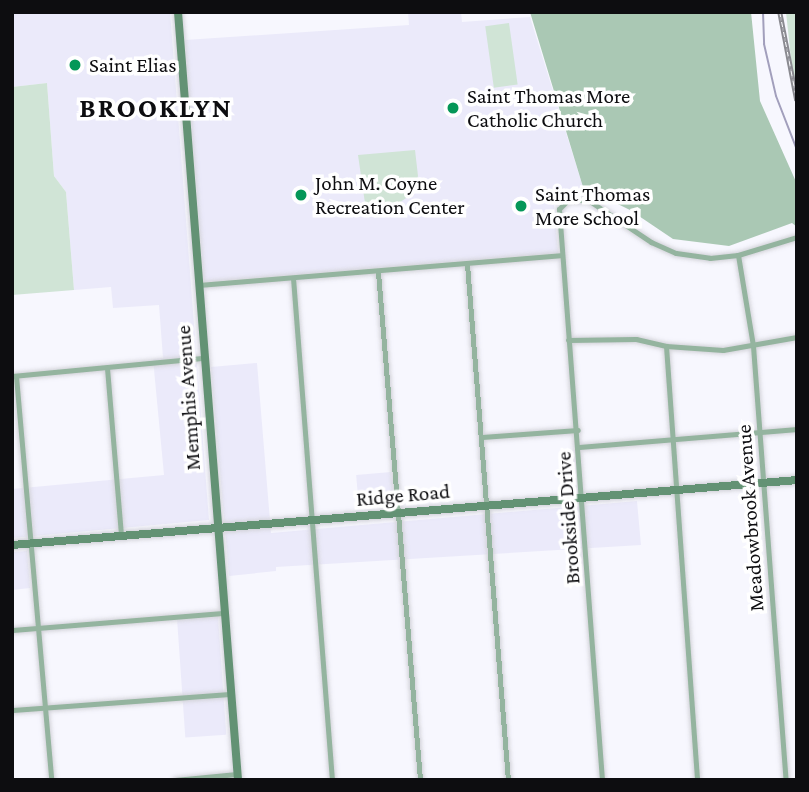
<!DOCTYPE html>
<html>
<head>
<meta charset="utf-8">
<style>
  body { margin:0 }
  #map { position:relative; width:809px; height:792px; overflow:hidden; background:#f7f7fe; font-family:"Crimson Pro",serif }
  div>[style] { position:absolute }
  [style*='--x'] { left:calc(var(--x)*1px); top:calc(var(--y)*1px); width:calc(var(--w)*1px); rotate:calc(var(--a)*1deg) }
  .built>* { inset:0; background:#ebeafa; transform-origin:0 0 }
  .green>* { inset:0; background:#d0e4d6; transform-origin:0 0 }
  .forest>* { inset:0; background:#aac8b4 }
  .stream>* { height:2px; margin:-1px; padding:0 1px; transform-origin:1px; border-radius:1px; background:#a29fbc }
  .roads { filter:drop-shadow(0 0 2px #d2d2d8) drop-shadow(0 0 2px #d2d2d8) }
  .street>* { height:5px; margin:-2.5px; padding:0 2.5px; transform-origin:2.5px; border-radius:2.5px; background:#94b49f }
  .secondary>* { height:8px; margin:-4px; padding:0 4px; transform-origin:4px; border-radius:4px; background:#639274 }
  .rail>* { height:4.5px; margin-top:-2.25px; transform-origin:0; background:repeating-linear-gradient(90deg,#fff 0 5px,#8a8a90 0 10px); box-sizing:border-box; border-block:2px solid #8a8a90 }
  .dots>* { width:19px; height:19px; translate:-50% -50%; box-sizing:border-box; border:4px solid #fff; border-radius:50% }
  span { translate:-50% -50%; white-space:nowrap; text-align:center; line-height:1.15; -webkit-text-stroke:7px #fff; paint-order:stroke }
  .poi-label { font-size:21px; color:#0d0d10 }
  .left { translate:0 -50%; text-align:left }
  .street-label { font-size:21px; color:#0d0d10 }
  .district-label { font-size:28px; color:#0d0d10; font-weight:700; letter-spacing:2px }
  .frame { position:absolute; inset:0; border:14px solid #0d0d10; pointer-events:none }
</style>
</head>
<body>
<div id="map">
  <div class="built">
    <div style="clip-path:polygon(12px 12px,170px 12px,209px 520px,12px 538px,12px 489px,164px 475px,153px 359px,163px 358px,159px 305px,113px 308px,111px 287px,74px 290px,66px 192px,54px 176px,47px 83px,12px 87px)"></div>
    <div style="clip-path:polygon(408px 12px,461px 12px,462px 22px,530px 17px,583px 187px,569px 191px,554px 205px,558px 253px,204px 282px,185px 40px,409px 25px)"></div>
    <div style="clip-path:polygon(257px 363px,271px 533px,637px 501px,641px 545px,276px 567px,276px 571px,229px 576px,211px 367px)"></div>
    <div style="left:391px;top:472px;width:33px;height:35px;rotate:85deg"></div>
    <div style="clip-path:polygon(27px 551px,30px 588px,12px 590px,12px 552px)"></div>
    <div style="left:218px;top:617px;width:118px;height:41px;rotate:86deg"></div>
  </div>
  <div class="green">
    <div style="clip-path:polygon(786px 12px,797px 12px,797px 89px,793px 78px)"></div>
    <div style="left:509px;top:23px;width:62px;height:24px;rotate:82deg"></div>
    <div style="clip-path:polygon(47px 83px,54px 176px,66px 192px,74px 290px,12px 295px,12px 87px)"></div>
    <div style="clip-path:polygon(415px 150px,418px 176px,412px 194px,396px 205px,366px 210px,358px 155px)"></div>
  </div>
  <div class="forest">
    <div style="clip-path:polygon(530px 12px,751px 12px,760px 101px,797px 184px,797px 227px,792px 223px,729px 246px,673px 239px,630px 210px,583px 187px)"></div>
  </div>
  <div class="stream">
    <div style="--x:763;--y:12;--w:32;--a:88"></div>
    <div style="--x:764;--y:44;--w:53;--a:77"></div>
    <div style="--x:776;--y:96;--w:58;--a:68.7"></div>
  </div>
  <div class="roads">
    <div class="street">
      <div style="--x:738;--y:255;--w:92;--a:80.6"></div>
      <div style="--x:753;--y:346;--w:435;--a:85.7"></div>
      <div style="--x:467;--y:264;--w:518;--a:85.46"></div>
      <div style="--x:378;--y:272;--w:510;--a:85.27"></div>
      <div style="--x:293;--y:278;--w:504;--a:85.56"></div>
      <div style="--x:198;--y:285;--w:364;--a:-4.7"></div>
      <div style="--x:568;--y:340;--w:68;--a:-0.8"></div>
      <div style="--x:636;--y:339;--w:31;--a:13"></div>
      <div style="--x:666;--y:346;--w:57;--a:4"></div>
      <div style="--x:723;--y:350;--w:75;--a:-10"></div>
      <div style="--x:666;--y:346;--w:435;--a:85.9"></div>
      <div style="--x:107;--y:368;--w:169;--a:85.2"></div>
      <div style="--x:12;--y:376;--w:191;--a:-5.4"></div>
      <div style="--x:16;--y:376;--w:406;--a:85"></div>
      <div style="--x:482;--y:437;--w:96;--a:-4.2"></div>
      <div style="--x:579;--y:447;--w:219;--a:-4.7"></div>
      <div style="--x:12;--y:630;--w:212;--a:-4.6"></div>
      <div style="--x:12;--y:710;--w:219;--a:-4.2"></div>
      <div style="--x:175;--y:780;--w:62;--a:-5.5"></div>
      <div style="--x:602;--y:780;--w:573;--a:-94.31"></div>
      <div style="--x:559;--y:209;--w:13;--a:-45"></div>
      <div style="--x:568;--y:200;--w:20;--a:0"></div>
      <div style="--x:588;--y:200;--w:76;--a:33.7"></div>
      <div style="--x:651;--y:242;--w:27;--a:24"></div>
      <div style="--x:676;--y:253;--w:34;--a:8"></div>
      <div style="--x:710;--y:258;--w:28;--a:-6"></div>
      <div style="--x:738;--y:255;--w:62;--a:-17"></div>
    </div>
    <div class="secondary">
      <div style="--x:178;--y:12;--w:770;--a:85.53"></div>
      <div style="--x:12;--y:545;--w:788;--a:-4.73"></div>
    </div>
  </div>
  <div class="rail">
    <div style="--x:780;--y:12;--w:90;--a:79.1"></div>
  </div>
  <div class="dots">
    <div style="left:75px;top:65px;background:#059758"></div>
    <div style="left:453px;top:108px;background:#059758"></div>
    <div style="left:301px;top:195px;background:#059758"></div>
    <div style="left:521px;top:206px;background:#059758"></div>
  </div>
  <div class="poi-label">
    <span class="left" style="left:89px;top:65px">Saint Elias</span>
    <span class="left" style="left:467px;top:108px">Saint Thomas More<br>Catholic Church</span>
    <span class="left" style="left:315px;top:195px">John M. Coyne<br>Recreation Center</span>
    <span class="left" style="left:535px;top:206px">Saint Thomas<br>More School</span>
  </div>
  <div class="street-label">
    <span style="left:188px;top:398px;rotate:-94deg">Memphis Avenue</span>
    <span style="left:403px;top:495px;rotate:-5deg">Ridge Road</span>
    <span style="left:568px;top:518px;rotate:-94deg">Brookside Drive</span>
    <span style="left:750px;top:518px;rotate:-94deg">Meadowbrook Avenue</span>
  </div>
  <div class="district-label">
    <span style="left:156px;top:108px">BROOKLYN</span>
  </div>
  <div class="frame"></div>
</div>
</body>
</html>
